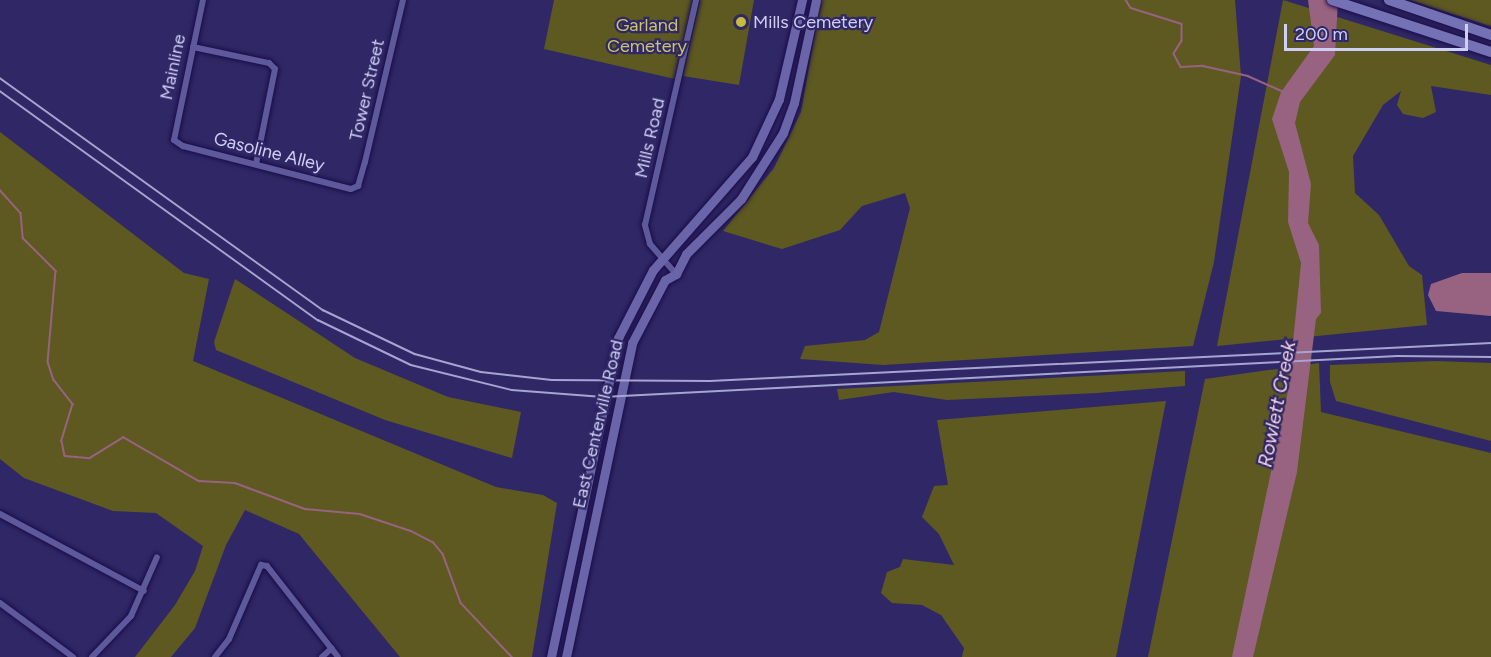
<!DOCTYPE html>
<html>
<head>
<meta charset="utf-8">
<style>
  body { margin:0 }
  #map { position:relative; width:1491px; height:657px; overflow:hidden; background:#302866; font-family:Figtree,sans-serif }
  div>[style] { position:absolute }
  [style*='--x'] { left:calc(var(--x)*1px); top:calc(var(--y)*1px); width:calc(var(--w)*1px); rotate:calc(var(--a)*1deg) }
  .green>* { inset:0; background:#5d5921 }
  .water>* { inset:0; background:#986281 }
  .stream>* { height:1.5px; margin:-0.75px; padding:0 0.75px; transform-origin:0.75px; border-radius:0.75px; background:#986281 }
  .roads { filter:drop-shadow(0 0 2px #1a0c48) drop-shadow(0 0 2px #1a0c48) }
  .street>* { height:6px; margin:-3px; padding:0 3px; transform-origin:3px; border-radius:3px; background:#5d599b }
  .secondary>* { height:9px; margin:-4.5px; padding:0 4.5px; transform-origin:4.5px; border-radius:4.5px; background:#6965a8 }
  .primary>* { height:10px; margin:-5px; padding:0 5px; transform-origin:5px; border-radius:5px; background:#7472b5 }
  .tram>* { height:1.5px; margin:-0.75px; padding:0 0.75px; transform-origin:0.75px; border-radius:0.75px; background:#a6a4d0 }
  .rail>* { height:1.5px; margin:-0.75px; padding:0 0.75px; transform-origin:0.75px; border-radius:0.75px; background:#a6a4d0 }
  .dots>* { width:16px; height:16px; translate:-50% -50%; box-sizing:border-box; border:3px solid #302866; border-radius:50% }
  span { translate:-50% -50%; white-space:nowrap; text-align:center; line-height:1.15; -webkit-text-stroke:4.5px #302866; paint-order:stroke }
  .poi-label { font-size:18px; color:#cfcff5 }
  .left { translate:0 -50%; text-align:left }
  .park-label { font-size:18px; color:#cbc46b }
  .street-label { font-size:18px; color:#cfcff5 }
  .water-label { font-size:20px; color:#f5d3e5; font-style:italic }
  .scale { position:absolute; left:1284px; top:24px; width:184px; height:27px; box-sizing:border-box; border:3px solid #cfcff5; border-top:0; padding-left:8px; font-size:18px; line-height:21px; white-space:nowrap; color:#cfcff5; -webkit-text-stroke:4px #302866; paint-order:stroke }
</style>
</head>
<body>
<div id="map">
  <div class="green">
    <div style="clip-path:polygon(554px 0,693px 0,675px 79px,544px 49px)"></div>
    <div style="clip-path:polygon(700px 0,754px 0,739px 85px,683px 76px)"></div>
    <div style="clip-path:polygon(821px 0,1235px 0,1241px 76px,1214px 262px,1193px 346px,883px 365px,800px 359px,805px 346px,865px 340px,879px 332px,910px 208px,905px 193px,862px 206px,840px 230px,782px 249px,723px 231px,774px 168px,801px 112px)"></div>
    <div style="clip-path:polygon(1283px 0,1491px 65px,1491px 95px,1431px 86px,1436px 112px,1423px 118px,1403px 114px,1397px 105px,1401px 91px,1383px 105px,1353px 156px,1355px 193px,1379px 215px,1409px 266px,1422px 275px,1427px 325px,1217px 346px)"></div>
    <div style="clip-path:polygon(1410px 0,1491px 0,1491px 26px,1487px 25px)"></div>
    <div style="clip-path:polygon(0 132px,184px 273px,209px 279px,193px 361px,496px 487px,543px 495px,557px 503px,532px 657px,400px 657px,299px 534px,245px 510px,226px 545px,195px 628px,171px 657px,135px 657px,175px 605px,195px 571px,203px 546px,156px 513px,113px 511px,24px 478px,0 459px)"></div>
    <div style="clip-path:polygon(235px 279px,355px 358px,448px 397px,521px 412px,512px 458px,385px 420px,216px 350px,214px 342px)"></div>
    <div style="clip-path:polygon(1436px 361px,1491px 363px,1491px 441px,1336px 401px,1330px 382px,1330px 365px)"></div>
    <div style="clip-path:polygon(1319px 363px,1321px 412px,1491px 453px,1491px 657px,1148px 657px,1205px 379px)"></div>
    <div style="clip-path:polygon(1185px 371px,1185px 386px,1097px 393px,947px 400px,894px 392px,839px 400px,837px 389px)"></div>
    <div style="clip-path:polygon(1166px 401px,1116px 657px,962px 657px,964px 648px,941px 615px,922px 605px,892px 603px,881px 593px,887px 572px,900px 567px,903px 559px,954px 565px,939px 534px,922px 517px,934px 486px,948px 485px,937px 420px)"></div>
  </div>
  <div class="water">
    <div style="clip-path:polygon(1308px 0,1338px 0,1335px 55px,1300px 102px,1295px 123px,1311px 184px,1308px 223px,1319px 245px,1321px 313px,1316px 319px,1297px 472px,1253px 657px,1232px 657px,1288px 391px,1301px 263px,1288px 222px,1289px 172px,1272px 119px,1281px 92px,1314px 46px)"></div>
    <div style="clip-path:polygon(1462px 273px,1491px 273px,1491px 316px,1436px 311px,1428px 295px,1431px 284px)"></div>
  </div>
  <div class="stream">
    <div style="--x:1126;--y:0;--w:9;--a:58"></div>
    <div style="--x:1131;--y:8;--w:53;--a:17.4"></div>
    <div style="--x:1182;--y:24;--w:17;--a:90"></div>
    <div style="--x:1182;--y:41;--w:15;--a:122"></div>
    <div style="--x:1174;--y:54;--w:15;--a:62"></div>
    <div style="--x:1181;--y:67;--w:22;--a:-3"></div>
    <div style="--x:1203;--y:66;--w:46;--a:12.5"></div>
    <div style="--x:1248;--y:76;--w:37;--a:24"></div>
    <div style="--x:0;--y:190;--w:31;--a:48"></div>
    <div style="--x:21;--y:213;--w:25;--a:85"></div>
    <div style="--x:23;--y:238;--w:47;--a:45"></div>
    <div style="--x:56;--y:271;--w:91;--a:95"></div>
    <div style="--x:48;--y:362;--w:19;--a:72"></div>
    <div style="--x:54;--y:380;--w:31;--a:52"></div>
    <div style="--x:73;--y:404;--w:39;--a:107"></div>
    <div style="--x:62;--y:441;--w:15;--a:79"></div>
    <div style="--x:65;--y:456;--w:25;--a:5"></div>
    <div style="--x:90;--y:458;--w:39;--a:-32"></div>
    <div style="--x:123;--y:437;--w:88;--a:30.1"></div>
    <div style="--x:199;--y:481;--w:36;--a:3"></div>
    <div style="--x:235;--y:483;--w:75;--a:20.4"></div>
    <div style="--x:305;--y:509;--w:55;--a:5.2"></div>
    <div style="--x:360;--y:514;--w:54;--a:18.4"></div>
    <div style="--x:411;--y:531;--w:25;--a:27"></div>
    <div style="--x:433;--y:542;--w:16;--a:50"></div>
    <div style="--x:443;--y:554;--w:52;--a:69.8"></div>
    <div style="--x:461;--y:603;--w:74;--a:46.6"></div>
  </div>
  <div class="roads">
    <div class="street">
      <div style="--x:203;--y:0;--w:143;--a:101.7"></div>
      <div style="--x:174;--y:140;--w:11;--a:34"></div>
      <div style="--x:183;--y:146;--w:173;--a:14.4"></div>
      <div style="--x:351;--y:189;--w:8;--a:-23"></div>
      <div style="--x:358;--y:186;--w:25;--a:-74"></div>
      <div style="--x:365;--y:162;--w:166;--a:-76.8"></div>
      <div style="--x:193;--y:47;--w:78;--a:11.9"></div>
      <div style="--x:269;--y:63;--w:8;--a:45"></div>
      <div style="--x:275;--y:69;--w:97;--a:101.3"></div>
      <div style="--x:676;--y:274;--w:40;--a:-131"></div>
      <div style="--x:650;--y:244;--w:20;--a:-105"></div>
      <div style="--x:645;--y:225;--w:231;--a:-77.2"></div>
      <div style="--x:0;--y:514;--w:163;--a:28.1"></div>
      <div style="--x:0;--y:603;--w:91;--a:36.5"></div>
      <div style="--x:92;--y:657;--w:57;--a:-46.4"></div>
      <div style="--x:131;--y:616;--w:64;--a:-66.2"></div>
      <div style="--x:215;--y:657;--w:23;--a:-52"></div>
      <div style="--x:229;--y:639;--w:81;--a:-66.6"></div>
      <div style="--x:261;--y:565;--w:6;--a:9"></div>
      <div style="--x:267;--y:566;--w:115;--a:52"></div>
      <div style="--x:322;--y:657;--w:13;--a:-42"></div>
    </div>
    <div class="secondary">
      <div style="--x:551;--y:657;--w:326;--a:-78.1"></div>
      <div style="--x:618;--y:338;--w:76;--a:-62.8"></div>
      <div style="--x:653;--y:270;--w:150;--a:-48.8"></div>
      <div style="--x:752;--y:157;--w:64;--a:-65"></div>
      <div style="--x:779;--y:99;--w:102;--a:-76.9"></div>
      <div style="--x:566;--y:657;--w:321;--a:-78.1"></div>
      <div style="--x:632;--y:343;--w:71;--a:-62.4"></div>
      <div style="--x:665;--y:280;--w:13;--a:-29"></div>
      <div style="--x:676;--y:274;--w:22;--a:-63"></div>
      <div style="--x:686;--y:254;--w:78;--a:-45"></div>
      <div style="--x:741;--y:199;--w:78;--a:-57.5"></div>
      <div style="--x:783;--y:133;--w:32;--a:-70"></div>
      <div style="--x:794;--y:103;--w:105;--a:-77.9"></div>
    </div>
    <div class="primary">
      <div style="--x:1332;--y:0;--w:167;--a:18.1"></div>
      <div style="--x:1389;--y:0;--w:108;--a:18.9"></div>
    </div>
  </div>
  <div class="tram">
    <div style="--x:0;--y:78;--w:398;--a:35.7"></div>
    <div style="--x:323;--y:310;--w:102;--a:25.6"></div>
    <div style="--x:415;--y:354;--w:68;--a:15.3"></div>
    <div style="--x:481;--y:372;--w:71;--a:6.4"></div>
    <div style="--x:552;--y:380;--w:158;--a:0.4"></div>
    <div style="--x:710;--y:381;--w:782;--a:-2.79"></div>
  </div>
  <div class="rail">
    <div style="--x:0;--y:91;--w:392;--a:35.8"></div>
    <div style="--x:318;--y:320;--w:103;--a:25.8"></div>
    <div style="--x:411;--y:365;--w:104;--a:13.9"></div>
    <div style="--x:512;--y:390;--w:91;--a:4.4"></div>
    <div style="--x:603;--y:397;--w:795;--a:-2.96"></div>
    <div style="--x:1397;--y:356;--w:94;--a:0.6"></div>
  </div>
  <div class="dots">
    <div style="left:741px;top:22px;background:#c6bc3d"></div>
  </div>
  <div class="poi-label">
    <span class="left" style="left:753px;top:22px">Mills Cemetery</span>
  </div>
  <div class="park-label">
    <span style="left:647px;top:36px">Garland<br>Cemetery</span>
  </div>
  <div class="street-label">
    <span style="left:173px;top:67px;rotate:-78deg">Mainline</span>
    <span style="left:367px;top:90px;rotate:-77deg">Tower Street</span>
    <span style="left:650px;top:138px;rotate:-77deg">Mills Road</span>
    <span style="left:269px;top:152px;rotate:14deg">Gasoline Alley</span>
    <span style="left:598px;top:424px;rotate:-77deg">East Centerville Road</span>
  </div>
  <div class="water-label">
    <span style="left:1277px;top:404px;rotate:-79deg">Rowlett Creek</span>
  </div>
  <div class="scale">200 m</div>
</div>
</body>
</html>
